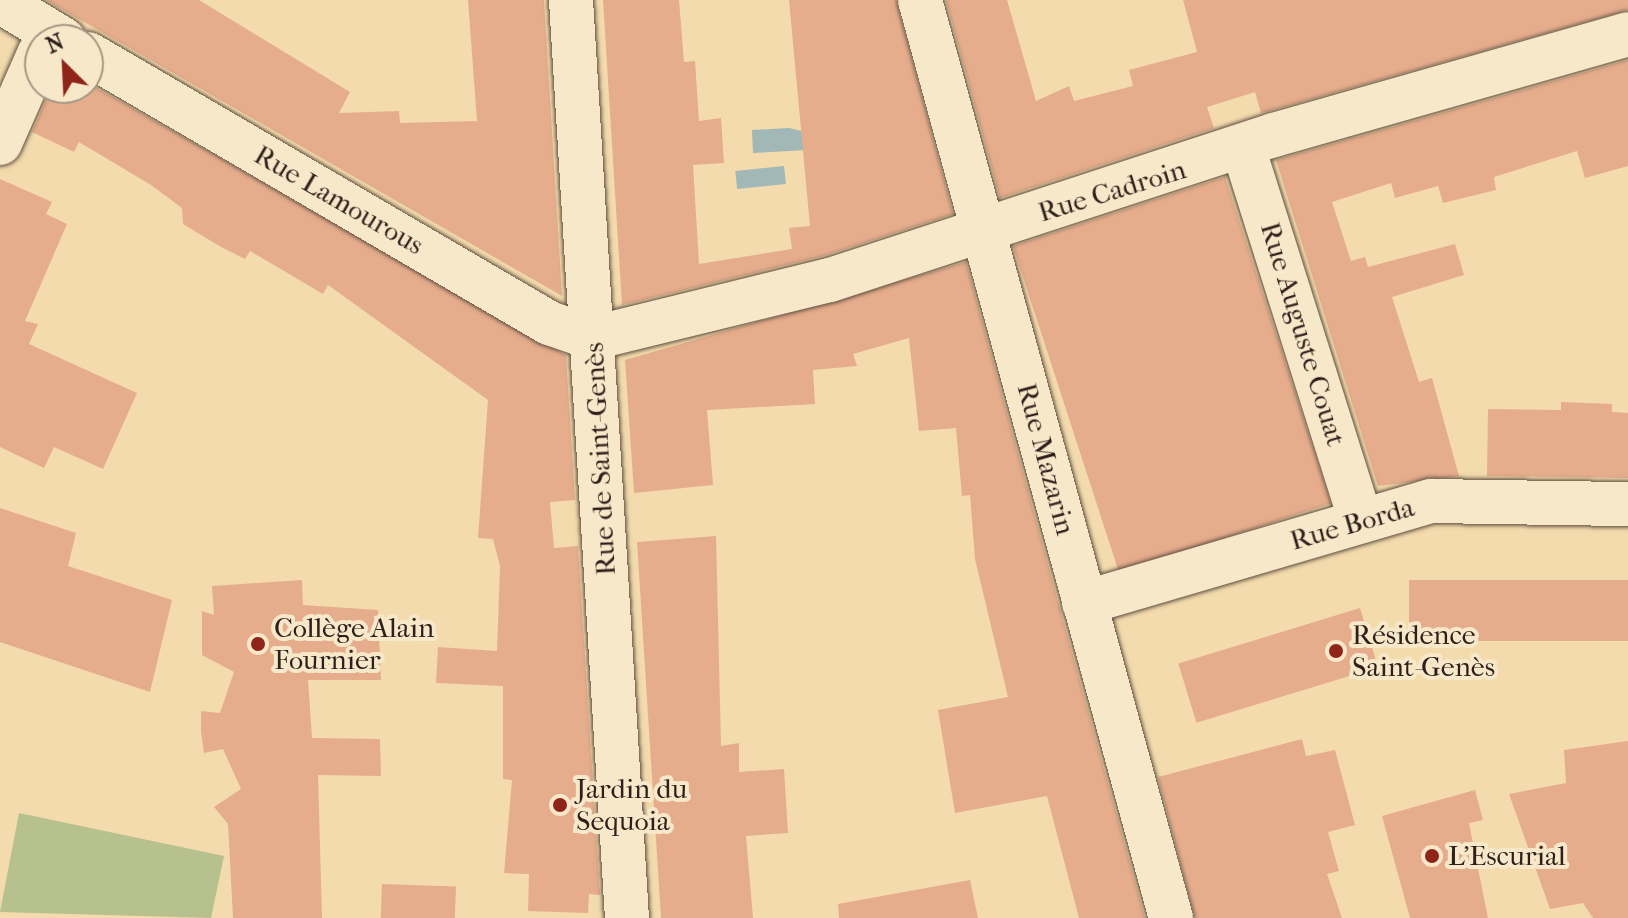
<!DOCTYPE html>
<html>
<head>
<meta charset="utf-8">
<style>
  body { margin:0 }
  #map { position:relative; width:1628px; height:918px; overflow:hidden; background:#f3dbad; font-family:"IM FELL French Canon",serif }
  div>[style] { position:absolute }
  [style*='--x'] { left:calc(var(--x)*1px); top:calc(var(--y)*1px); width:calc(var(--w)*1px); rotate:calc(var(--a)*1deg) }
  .green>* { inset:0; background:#b7c18d }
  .water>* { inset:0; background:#a1b8b6; transform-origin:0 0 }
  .building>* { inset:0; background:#e6ad8d; transform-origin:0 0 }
  .roads { filter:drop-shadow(0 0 2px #5e4e3f) drop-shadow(0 0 2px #5e4e3f) }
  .minor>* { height:44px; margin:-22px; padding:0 22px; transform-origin:22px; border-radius:22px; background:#f7e8ca }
  .dots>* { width:22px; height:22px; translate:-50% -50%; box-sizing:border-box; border:4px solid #f7e8ca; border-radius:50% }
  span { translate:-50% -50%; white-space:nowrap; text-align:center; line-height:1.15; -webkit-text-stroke:8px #f7e8ca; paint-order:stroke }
  .street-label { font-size:28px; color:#2d1f1a }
  .poi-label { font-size:28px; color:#2d1f1a }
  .left { translate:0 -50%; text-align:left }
  .north { position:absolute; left:24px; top:24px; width:80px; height:80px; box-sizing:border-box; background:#f7e8ca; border:2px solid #a69884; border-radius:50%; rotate:336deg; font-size:22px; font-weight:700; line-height:32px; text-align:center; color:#2d1f1a }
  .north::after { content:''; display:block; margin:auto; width:28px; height:36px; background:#8f2418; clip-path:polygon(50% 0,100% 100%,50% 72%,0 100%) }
</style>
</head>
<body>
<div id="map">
  <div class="green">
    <div style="clip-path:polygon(19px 813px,224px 856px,211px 918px,0 912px)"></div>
  </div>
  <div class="water">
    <div style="clip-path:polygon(789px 128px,806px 132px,807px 150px,753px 153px,752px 130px)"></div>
    <div style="left:784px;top:166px;width:18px;height:49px;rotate:84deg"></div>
  </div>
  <div class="building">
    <div style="clip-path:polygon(46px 0,199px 0,350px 92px,339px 113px,399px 111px,400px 123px,477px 121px,468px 0,544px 0,562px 296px)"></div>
    <div style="clip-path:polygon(603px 0,679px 0,684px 62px,695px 61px,699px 121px,721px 118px,724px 163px,693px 165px,699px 264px,792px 249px,789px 228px,810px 226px,789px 0,896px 0,953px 214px,823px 256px,622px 305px)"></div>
    <div style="clip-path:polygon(946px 0,1007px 0,1036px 101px,1069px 86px,1074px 101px,1133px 86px,1129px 70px,1197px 52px,1183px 0,1628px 0,1628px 10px,1261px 113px,1255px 92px,1207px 107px,1214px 128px,1000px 198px)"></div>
    <div style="clip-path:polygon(1628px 60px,1628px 166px,1585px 178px,1577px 151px,1494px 177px,1496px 190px,1443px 203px,1438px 186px,1395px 198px,1391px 183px,1332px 202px,1351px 261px,1365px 257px,1368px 267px,1455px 244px,1464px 275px,1392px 297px,1419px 382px,1432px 378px,1459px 476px,1378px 486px,1276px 160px)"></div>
    <div style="clip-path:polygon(88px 83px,566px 355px,575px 500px,550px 502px,554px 548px,578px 546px,600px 895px,589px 894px,588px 913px,528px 911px,529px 874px,504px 873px,512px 780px,503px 779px,503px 686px,436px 683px,438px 647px,497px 651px,500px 566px,493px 539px,478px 538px,488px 400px,328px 285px,323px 294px,250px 251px,245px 259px,221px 247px,183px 224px,182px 208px,151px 185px,79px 142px,74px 152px,32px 132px,51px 88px)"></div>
    <div style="left:1225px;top:177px;width:343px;height:223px;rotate:72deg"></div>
    <div style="clip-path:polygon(0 179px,52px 202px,46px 214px,67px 224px,25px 321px,38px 324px,29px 344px,137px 393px,103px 469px,54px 447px,44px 468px,0 447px)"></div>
    <div style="clip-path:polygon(966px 262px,1060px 609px,1145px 918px,1079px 918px,1047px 796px,955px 813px,938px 710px,1008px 697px,975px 559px,970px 495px,962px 496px,956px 428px,919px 431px,909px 338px,853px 354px,857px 366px,813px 370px,815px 404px,707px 410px,713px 485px,634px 493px,625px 360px)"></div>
    <div style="clip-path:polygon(1561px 402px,1612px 404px,1612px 412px,1628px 413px,1628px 478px,1487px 476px,1488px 409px,1561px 410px)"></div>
    <div style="clip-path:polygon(0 508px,76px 533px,68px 566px,172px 600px,150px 692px,0 642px)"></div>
    <div style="clip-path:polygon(716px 536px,721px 746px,739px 743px,739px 772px,784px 769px,788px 833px,746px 836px,753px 918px,661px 918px,637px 542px)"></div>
    <div style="clip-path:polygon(302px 580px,303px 605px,378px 610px,381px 680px,308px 680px,312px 738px,380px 739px,381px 776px,318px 775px,322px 918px,233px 918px,228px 824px,214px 807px,241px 789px,223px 749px,204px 753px,201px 732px,201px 711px,220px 713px,234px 672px,202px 655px,202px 611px,214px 615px,212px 586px)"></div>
    <div style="left:1628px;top:580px;width:61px;height:219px;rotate:90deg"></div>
    <div style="left:1360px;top:608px;width:62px;height:190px;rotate:73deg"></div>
    <div style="clip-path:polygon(1302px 739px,1306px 756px,1335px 750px,1355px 825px,1328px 832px,1339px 871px,1327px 874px,1342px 918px,1195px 918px,1158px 777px)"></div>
    <div style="clip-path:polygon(1628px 741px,1628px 918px,1593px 918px,1583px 903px,1550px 909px,1509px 794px,1566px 783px,1564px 750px)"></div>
    <div style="clip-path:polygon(1475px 790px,1483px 820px,1469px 823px,1488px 918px,1410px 918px,1382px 816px)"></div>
    <div style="clip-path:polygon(970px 880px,978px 918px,839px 918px,838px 904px)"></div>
    <div style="left:382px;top:884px;width:74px;height:34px;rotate:2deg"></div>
  </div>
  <div class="roads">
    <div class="minor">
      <div style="--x:571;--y:0;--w:920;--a:86.51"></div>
      <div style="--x:920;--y:0;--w:952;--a:74.71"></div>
      <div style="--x:0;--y:1;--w:75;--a:31.4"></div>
      <div style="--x:88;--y:54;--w:534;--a:30.26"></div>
      <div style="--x:549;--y:323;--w:46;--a:18.8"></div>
      <div style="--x:593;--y:338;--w:244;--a:-13.8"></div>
      <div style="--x:830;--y:280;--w:467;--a:-18.1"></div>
      <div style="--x:1274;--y:135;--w:368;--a:-15.9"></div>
      <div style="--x:0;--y:143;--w:99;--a:-66.3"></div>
      <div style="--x:1243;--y:147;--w:392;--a:72.5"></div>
      <div style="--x:1084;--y:603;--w:362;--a:-16.4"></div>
      <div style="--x:1431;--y:501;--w:197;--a:0.9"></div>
    </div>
  </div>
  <div class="dots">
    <div style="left:258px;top:644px;background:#8f2418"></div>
    <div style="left:1336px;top:651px;background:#8f2418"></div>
    <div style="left:560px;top:805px;background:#8f2418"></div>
    <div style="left:1432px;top:856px;background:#8f2418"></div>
  </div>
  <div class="street-label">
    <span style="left:1112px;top:191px;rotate:-17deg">Rue Cadroin</span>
    <span style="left:339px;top:200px;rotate:30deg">Rue Lamourous</span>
    <span style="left:1303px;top:334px;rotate:73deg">Rue Auguste Couat</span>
    <span style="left:600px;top:459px;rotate:-93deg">Rue de Saint-Genès</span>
    <span style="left:1046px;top:459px;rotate:75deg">Rue Mazarin</span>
    <span style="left:1352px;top:524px;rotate:-16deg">Rue Borda</span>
  </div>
  <div class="poi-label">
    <span class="left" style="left:274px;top:644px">Collège Alain<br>Fournier</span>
    <span class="left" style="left:1352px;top:651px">Résidence<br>Saint-Genès</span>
    <span class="left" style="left:576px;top:805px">Jardin du<br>Sequoia</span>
    <span class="left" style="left:1448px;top:856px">L'Escurial</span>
  </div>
  <div class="north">N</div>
</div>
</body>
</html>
